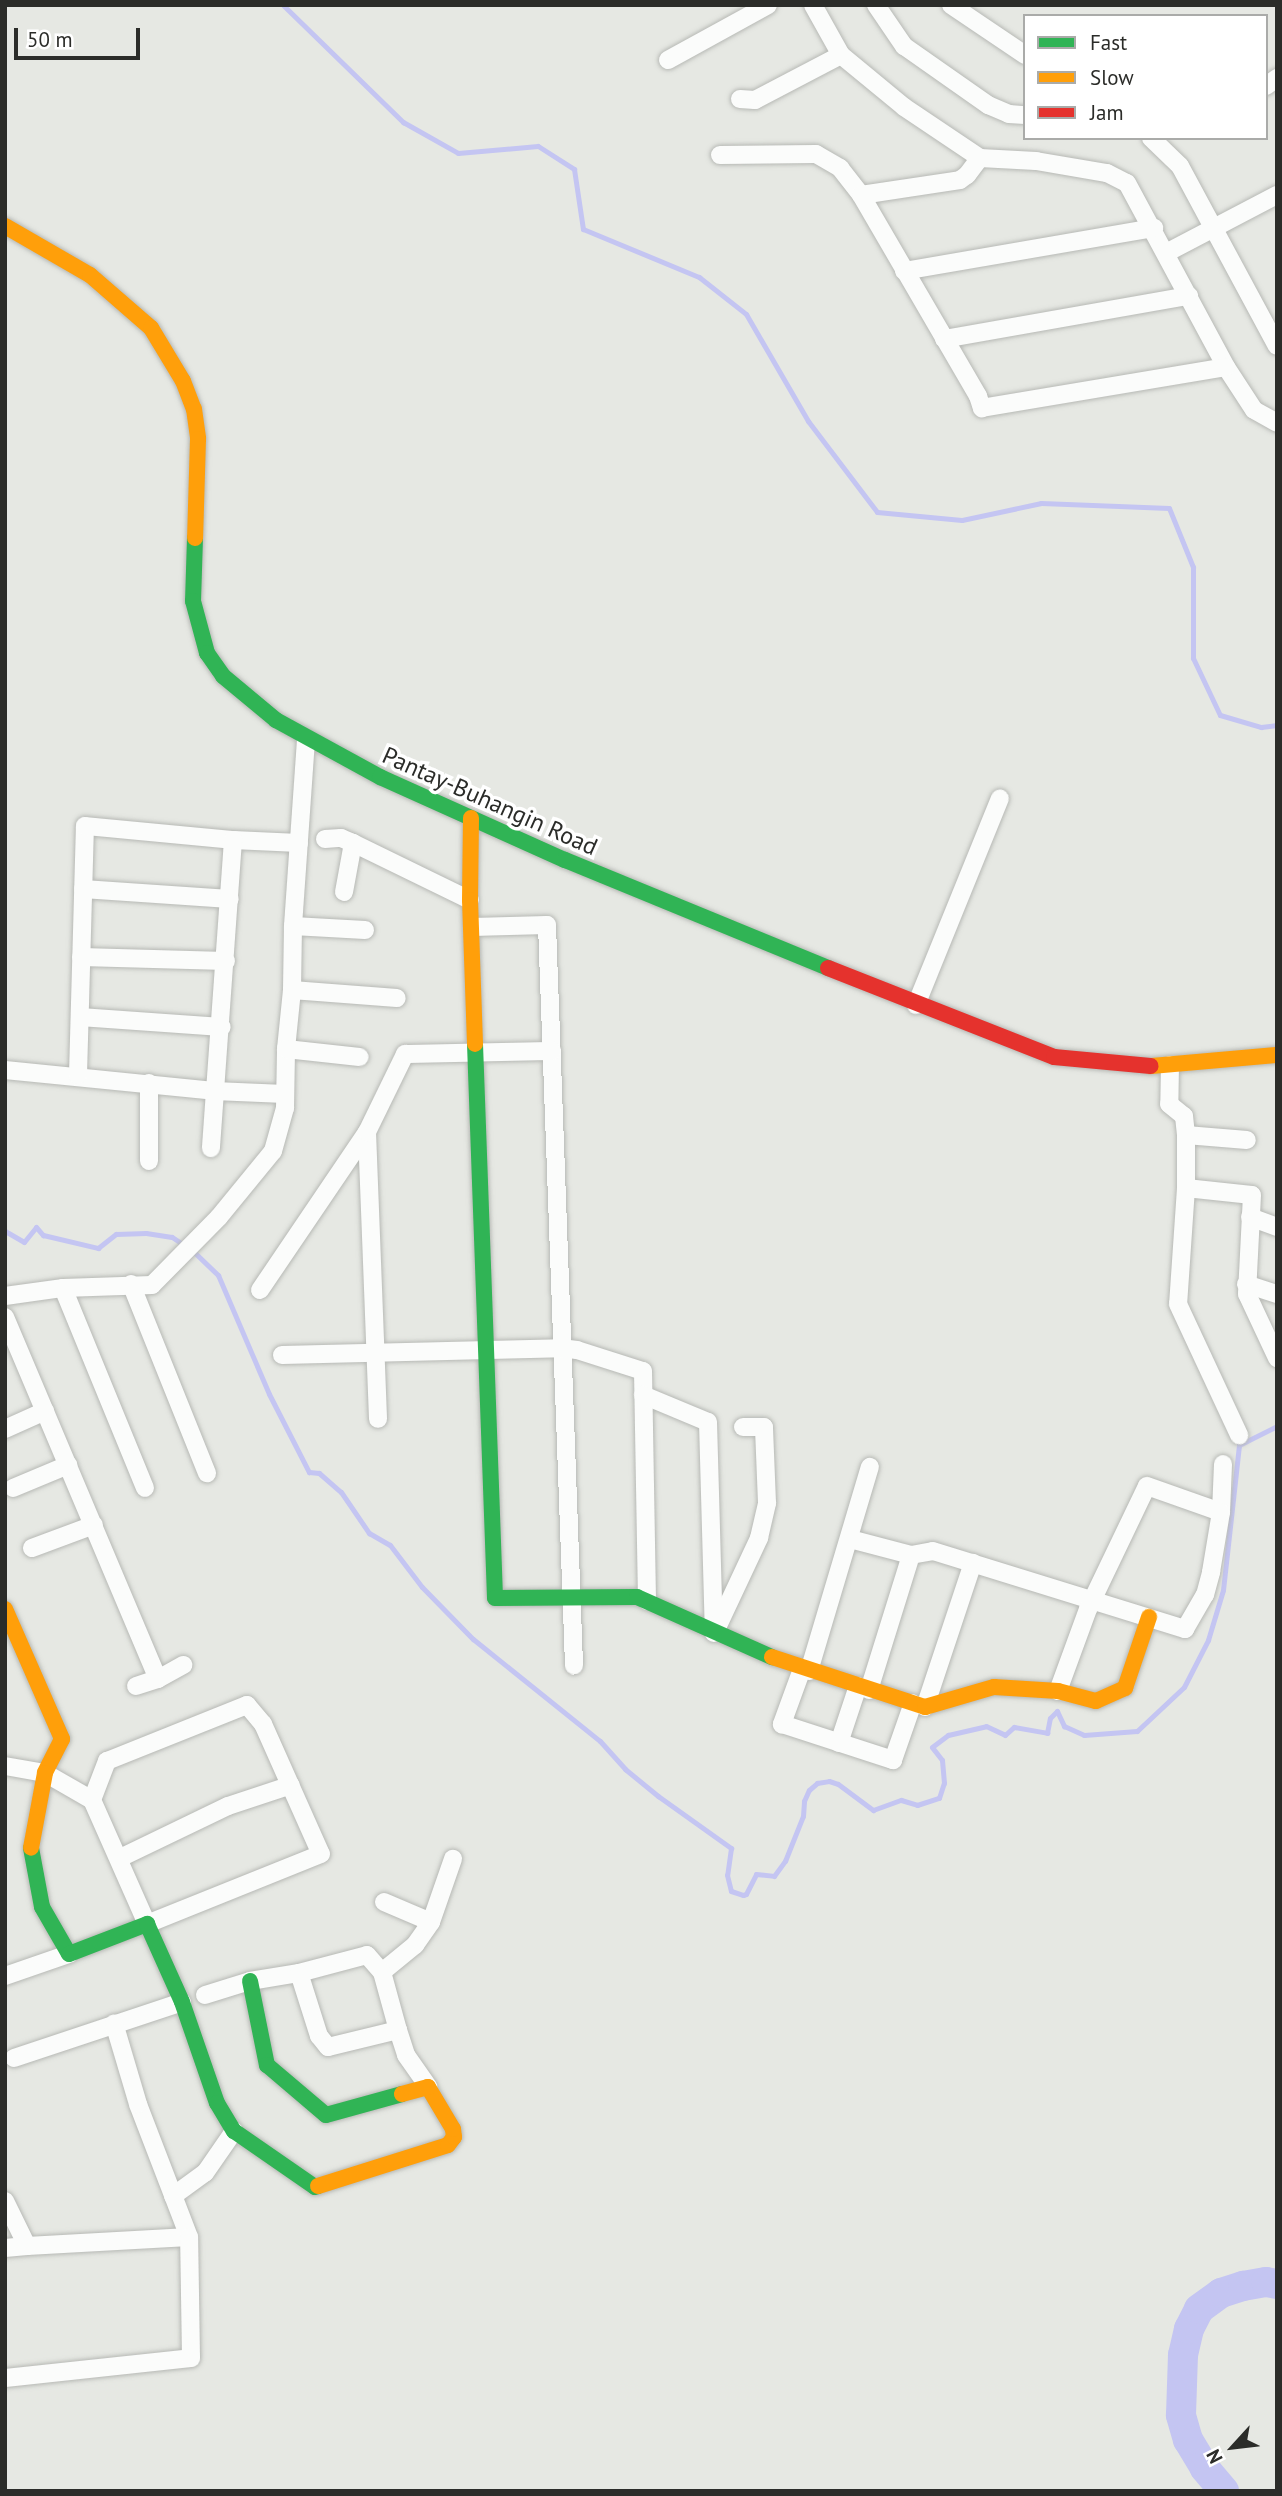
<!DOCTYPE html>
<html>
<head>
<meta charset="utf-8">
<style>
  body { margin:0 }
  #map { position:relative; width:1282px; height:2496px; overflow:hidden; background:#e6e8e3; font-family:"PT Sans",sans-serif }
  div>[style] { position:absolute }
  [style*='--x'] { left:calc(var(--x)*1px); top:calc(var(--y)*1px); width:calc(var(--w)*1px); rotate:calc(var(--a)*1deg) }
  .stream>* { height:5px; margin:-2.5px; padding:0 2.5px; transform-origin:2.5px; border-radius:2.5px; background:#c4c5f2 }
  .river>* { height:30px; margin:-15px; padding:0 15px; transform-origin:15px; border-radius:15px; background:#c4c5f2 }
  .roads { filter:drop-shadow(0 0 2px #b7b9b5) drop-shadow(0 0 2px #b7b9b5) }
  .street>* { height:18px; margin:-9px; padding:0 9px; transform-origin:9px; border-radius:9px; background:#fbfcfb }
  .fast>* { height:16px; margin:-8px; padding:0 8px; transform-origin:8px; border-radius:8px; background:#30b455 }
  .slow>* { height:16px; margin:-8px; padding:0 8px; transform-origin:8px; border-radius:8px; background:#ff9f0a }
  .jam>* { height:16px; margin:-8px; padding:0 8px; transform-origin:8px; border-radius:8px; background:#e5322d }
  span { translate:-50% -50%; white-space:nowrap; text-align:center; line-height:1.15; -webkit-text-stroke:7px #fff; paint-order:stroke }
  .street-label { font-size:24px; color:#2b2c29 }
  .frame { position:absolute; inset:0; border:7px solid #2b2c29; pointer-events:none }
  .legend { position:absolute; left:1023px; top:14px; width:245px; height:126px; box-sizing:border-box; background:#fff; border:2px solid #aaaba9; margin:0; padding:9px 12px; list-style:none; font-size:21px; color:#2b2c29 }
  .legend li { display:flex; align-items:center; gap:14px; height:35px }
  .legend b { width:35px; border:2px solid #aaaba9 }
  .north { position:absolute; left:1198px; top:2412px; width:70px; height:70px; -webkit-text-stroke:5px #fff; paint-order:stroke; rotate:243deg; font-size:19px; font-weight:700; line-height:28px; text-align:center; color:#2b2c29 }
  .north::after { content:''; display:block; margin:auto; width:24px; height:32px; background:#2b2c29; clip-path:polygon(50% 0,100% 100%,50% 72%,0 100%) }
  .scale { position:absolute; left:14px; top:28px; width:126px; height:32px; box-sizing:border-box; border:4px solid #2b2c29; border-top:0; padding-left:9px; font-size:21px; line-height:24px; white-space:nowrap; color:#2b2c29; -webkit-text-stroke:5px #fff; paint-order:stroke }
</style>
</head>
<body>
<div id="map">
  <div class="stream">
    <div style="--x:283;--y:5;--w:168;--a:44.3"></div>
    <div style="--x:403;--y:122;--w:63;--a:29.4"></div>
    <div style="--x:458;--y:153;--w:80;--a:-5"></div>
    <div style="--x:538;--y:146;--w:43;--a:32.6"></div>
    <div style="--x:574;--y:169;--w:61;--a:81.5"></div>
    <div style="--x:583;--y:229;--w:126;--a:22.5"></div>
    <div style="--x:699;--y:277;--w:60;--a:38.2"></div>
    <div style="--x:746;--y:314;--w:124;--a:59.9"></div>
    <div style="--x:808;--y:421;--w:114;--a:52.8"></div>
    <div style="--x:877;--y:512;--w:85;--a:5.4"></div>
    <div style="--x:962;--y:520;--w:81;--a:-12.1"></div>
    <div style="--x:1041;--y:503;--w:128;--a:2.2"></div>
    <div style="--x:1169;--y:508;--w:64;--a:67.9"></div>
    <div style="--x:1193;--y:567;--w:91;--a:90"></div>
    <div style="--x:1193;--y:658;--w:63;--a:64.7"></div>
    <div style="--x:1220;--y:715;--w:43;--a:16.3"></div>
    <div style="--x:1261;--y:727;--w:16;--a:-7"></div>
    <div style="--x:5;--y:1231;--w:22;--a:30"></div>
    <div style="--x:24;--y:1242;--w:19;--a:-51"></div>
    <div style="--x:36;--y:1227;--w:11;--a:49"></div>
    <div style="--x:43;--y:1235;--w:57;--a:13.3"></div>
    <div style="--x:98;--y:1248;--w:23;--a:-38"></div>
    <div style="--x:116;--y:1234;--w:30;--a:-2"></div>
    <div style="--x:146;--y:1233;--w:26;--a:9"></div>
    <div style="--x:172;--y:1237;--w:25;--a:34"></div>
    <div style="--x:193;--y:1251;--w:35;--a:44"></div>
    <div style="--x:218;--y:1275;--w:129;--a:66.8"></div>
    <div style="--x:269;--y:1394;--w:88;--a:62.9"></div>
    <div style="--x:309;--y:1472;--w:10;--a:6"></div>
    <div style="--x:319;--y:1473;--w:29;--a:41"></div>
    <div style="--x:341;--y:1492;--w:50;--a:55.7"></div>
    <div style="--x:369;--y:1533;--w:24;--a:30"></div>
    <div style="--x:390;--y:1545;--w:53;--a:52.7"></div>
    <div style="--x:422;--y:1587;--w:73;--a:45.6"></div>
    <div style="--x:473;--y:1639;--w:163;--a:38.8"></div>
    <div style="--x:600;--y:1741;--w:38;--a:48"></div>
    <div style="--x:625;--y:1769;--w:43;--a:39.3"></div>
    <div style="--x:658;--y:1796;--w:90;--a:35.5"></div>
    <div style="--x:731;--y:1848;--w:27;--a:98"></div>
    <div style="--x:727;--y:1875;--w:16;--a:76"></div>
    <div style="--x:731;--y:1891;--w:13;--a:18"></div>
    <div style="--x:743;--y:1895;--w:3;--a:-18"></div>
    <div style="--x:746;--y:1894;--w:22;--a:-63"></div>
    <div style="--x:756;--y:1874;--w:18;--a:6"></div>
    <div style="--x:774;--y:1876;--w:19;--a:-54"></div>
    <div style="--x:785;--y:1861;--w:48;--a:-68.2"></div>
    <div style="--x:803;--y:1816;--w:15;--a:-86"></div>
    <div style="--x:804;--y:1801;--w:12;--a:-66"></div>
    <div style="--x:809;--y:1790;--w:11;--a:-41"></div>
    <div style="--x:817;--y:1783;--w:12;--a:-9"></div>
    <div style="--x:829;--y:1781;--w:9;--a:18"></div>
    <div style="--x:838;--y:1784;--w:44;--a:36.6"></div>
    <div style="--x:873;--y:1810;--w:30;--a:-20"></div>
    <div style="--x:901;--y:1800;--w:17;--a:17"></div>
    <div style="--x:917;--y:1805;--w:23;--a:-18"></div>
    <div style="--x:939;--y:1798;--w:16;--a:-72"></div>
    <div style="--x:944;--y:1783;--w:23;--a:-95"></div>
    <div style="--x:942;--y:1760;--w:16;--a:-128"></div>
    <div style="--x:932;--y:1747;--w:20;--a:-37"></div>
    <div style="--x:948;--y:1735;--w:39;--a:-13"></div>
    <div style="--x:986;--y:1726;--w:21;--a:25"></div>
    <div style="--x:1005;--y:1735;--w:12;--a:-42"></div>
    <div style="--x:1014;--y:1727;--w:34;--a:10"></div>
    <div style="--x:1047;--y:1733;--w:15;--a:-79"></div>
    <div style="--x:1050;--y:1718;--w:10;--a:-45"></div>
    <div style="--x:1057;--y:1711;--w:17;--a:65"></div>
    <div style="--x:1064;--y:1726;--w:22;--a:24"></div>
    <div style="--x:1084;--y:1735;--w:53;--a:-4.3"></div>
    <div style="--x:1137;--y:1731;--w:64;--a:-43.1"></div>
    <div style="--x:1184;--y:1687;--w:53;--a:-62.9"></div>
    <div style="--x:1208;--y:1640;--w:52;--a:-73.3"></div>
    <div style="--x:1223;--y:1590;--w:146;--a:-83.7"></div>
    <div style="--x:1239;--y:1445;--w:42;--a:-26.6"></div>
  </div>
  <div class="river">
    <div style="--x:1224;--y:2491;--w:30;--a:-130"></div>
    <div style="--x:1205;--y:2468;--w:33;--a:-121"></div>
    <div style="--x:1188;--y:2440;--w:26;--a:-106"></div>
    <div style="--x:1181;--y:2415;--w:60;--a:-88.1"></div>
    <div style="--x:1183;--y:2355;--w:27;--a:-77"></div>
    <div style="--x:1189;--y:2329;--w:22;--a:-63"></div>
    <div style="--x:1199;--y:2309;--w:27;--a:-36"></div>
    <div style="--x:1221;--y:2293;--w:23;--a:-18"></div>
    <div style="--x:1243;--y:2286;--w:23;--a:-10"></div>
    <div style="--x:1266;--y:2282;--w:11;--a:10"></div>
  </div>
  <div class="roads">
    <div class="street">
      <div style="--x:813;--y:5;--w:57;--a:60.8"></div>
      <div style="--x:841;--y:55;--w:82;--a:39.5"></div>
      <div style="--x:904;--y:107;--w:92;--a:33.9"></div>
      <div style="--x:980;--y:158;--w:56;--a:3.1"></div>
      <div style="--x:1036;--y:161;--w:72;--a:9.6"></div>
      <div style="--x:1107;--y:173;--w:22;--a:27"></div>
      <div style="--x:1127;--y:183;--w:209;--a:61.7"></div>
      <div style="--x:1226;--y:367;--w:51;--a:56.9"></div>
      <div style="--x:1254;--y:410;--w:26;--a:29"></div>
      <div style="--x:876;--y:5;--w:50;--a:55.7"></div>
      <div style="--x:904;--y:46;--w:103;--a:35.1"></div>
      <div style="--x:988;--y:105;--w:23;--a:23"></div>
      <div style="--x:1009;--y:114;--w:16;--a:4"></div>
      <div style="--x:951;--y:5;--w:89;--a:34"></div>
      <div style="--x:668;--y:60;--w:114;--a:-28.8"></div>
      <div style="--x:1266;--y:86;--w:14;--a:-36"></div>
      <div style="--x:740;--y:99;--w:15;--a:4"></div>
      <div style="--x:755;--y:100;--w:97;--a:-27.6"></div>
      <div style="--x:1151;--y:138;--w:40;--a:44"></div>
      <div style="--x:1180;--y:166;--w:204;--a:61.7"></div>
      <div style="--x:720;--y:155;--w:96;--a:-0.6"></div>
      <div style="--x:816;--y:154;--w:28;--a:30"></div>
      <div style="--x:840;--y:168;--w:34;--a:52"></div>
      <div style="--x:861;--y:195;--w:233;--a:59.8"></div>
      <div style="--x:978;--y:396;--w:13;--a:72"></div>
      <div style="--x:982;--y:408;--w:247;--a:-9.5"></div>
      <div style="--x:861;--y:195;--w:100;--a:-8.6"></div>
      <div style="--x:960;--y:180;--w:9;--a:-36"></div>
      <div style="--x:967;--y:175;--w:21;--a:-53"></div>
      <div style="--x:1166;--y:253;--w:125;--a:-27.6"></div>
      <div style="--x:904;--y:271;--w:254;--a:-9.8"></div>
      <div style="--x:944;--y:339;--w:249;--a:-10"></div>
      <div style="--x:325;--y:839;--w:16;--a:-4"></div>
      <div style="--x:341;--y:838;--w:13;--a:23"></div>
      <div style="--x:353;--y:843;--w:130;--a:26"></div>
      <div style="--x:233;--y:840;--w:66;--a:2.6"></div>
      <div style="--x:83;--y:889;--w:147;--a:3.9"></div>
      <div style="--x:344;--y:892;--w:50;--a:-79.6"></div>
      <div style="--x:293;--y:926;--w:187;--a:-86"></div>
      <div style="--x:472;--y:927;--w:75;--a:-1.5"></div>
      <div style="--x:547;--y:925;--w:741;--a:87.91"></div>
      <div style="--x:365;--y:930;--w:72;--a:-176.8"></div>
      <div style="--x:293;--y:926;--w:64;--a:90.9"></div>
      <div style="--x:292;--y:990;--w:105;--a:4.4"></div>
      <div style="--x:81;--y:957;--w:145;--a:1.6"></div>
      <div style="--x:916;--y:1005;--w:223;--a:-67.9"></div>
      <div style="--x:80;--y:1017;--w:142;--a:4"></div>
      <div style="--x:286;--y:1049;--w:59;--a:-84.2"></div>
      <div style="--x:1170;--y:1065;--w:39;--a:91"></div>
      <div style="--x:1169;--y:1104;--w:19;--a:39"></div>
      <div style="--x:1184;--y:1116;--w:19;--a:84"></div>
      <div style="--x:1186;--y:1135;--w:53;--a:90"></div>
      <div style="--x:1186;--y:1188;--w:116;--a:93.9"></div>
      <div style="--x:1178;--y:1304;--w:145;--a:65"></div>
      <div style="--x:5;--y:1070;--w:210;--a:5.7"></div>
      <div style="--x:214;--y:1091;--w:71;--a:2.4"></div>
      <div style="--x:78;--y:1075;--w:249;--a:-88.4"></div>
      <div style="--x:85;--y:826;--w:149;--a:5.4"></div>
      <div style="--x:233;--y:840;--w:309;--a:94.1"></div>
      <div style="--x:367;--y:1132;--w:287;--a:87.8"></div>
      <div style="--x:1186;--y:1135;--w:61;--a:4.7"></div>
      <div style="--x:149;--y:1161;--w:78;--a:-90"></div>
      <div style="--x:1186;--y:1188;--w:66;--a:6.1"></div>
      <div style="--x:1252;--y:1195;--w:99;--a:92.9"></div>
      <div style="--x:1247;--y:1294;--w:71;--a:64.9"></div>
      <div style="--x:1250;--y:1217;--w:29;--a:20"></div>
      <div style="--x:131;--y:1284;--w:204;--a:68.1"></div>
      <div style="--x:1246;--y:1284;--w:33;--a:18"></div>
      <div style="--x:63;--y:1288;--w:216;--a:67.7"></div>
      <div style="--x:260;--y:1290;--w:191;--a:-55.9"></div>
      <div style="--x:367;--y:1132;--w:87;--a:-64"></div>
      <div style="--x:405;--y:1054;--w:147;--a:-1.2"></div>
      <div style="--x:5;--y:1296;--w:59;--a:-7.9"></div>
      <div style="--x:63;--y:1288;--w:89;--a:-1.9"></div>
      <div style="--x:152;--y:1285;--w:95;--a:-45.4"></div>
      <div style="--x:219;--y:1217;--w:85;--a:-50.7"></div>
      <div style="--x:273;--y:1151;--w:45;--a:-74.4"></div>
      <div style="--x:285;--y:1108;--w:59;--a:-89"></div>
      <div style="--x:286;--y:1049;--w:74;--a:6.2"></div>
      <div style="--x:5;--y:1317;--w:393;--a:67.1"></div>
      <div style="--x:158;--y:1679;--w:29;--a:-29"></div>
      <div style="--x:282;--y:1355;--w:279;--a:-1.4"></div>
      <div style="--x:561;--y:1348;--w:16;--a:7"></div>
      <div style="--x:577;--y:1350;--w:69;--a:17.7"></div>
      <div style="--x:643;--y:1371;--w:230;--a:89"></div>
      <div style="--x:643;--y:1395;--w:70;--a:22.6"></div>
      <div style="--x:708;--y:1422;--w:211;--a:88.4"></div>
      <div style="--x:5;--y:1429;--w:44;--a:-24.2"></div>
      <div style="--x:13;--y:1488;--w:60;--a:-22.7"></div>
      <div style="--x:850;--y:1539;--w:63;--a:14.7"></div>
      <div style="--x:911;--y:1555;--w:22;--a:-10"></div>
      <div style="--x:933;--y:1551;--w:264;--a:17.2"></div>
      <div style="--x:1185;--y:1629;--w:39;--a:-60"></div>
      <div style="--x:1205;--y:1595;--w:24;--a:-75"></div>
      <div style="--x:1211;--y:1572;--w:61;--a:-80.5"></div>
      <div style="--x:1221;--y:1512;--w:48;--a:-87.6"></div>
      <div style="--x:32;--y:1548;--w:66;--a:-20.4"></div>
      <div style="--x:716;--y:1630;--w:102;--a:-64.9"></div>
      <div style="--x:759;--y:1538;--w:36;--a:-77"></div>
      <div style="--x:767;--y:1503;--w:76;--a:-92.3"></div>
      <div style="--x:764;--y:1427;--w:21;--a:180"></div>
      <div style="--x:802;--y:1669;--w:59;--a:110"></div>
      <div style="--x:782;--y:1724;--w:117;--a:18"></div>
      <div style="--x:893;--y:1760;--w:60;--a:-70.7"></div>
      <div style="--x:809;--y:1671;--w:213;--a:-73.4"></div>
      <div style="--x:136;--y:1686;--w:23;--a:-18"></div>
      <div style="--x:869;--y:1690;--w:141;--a:-72.7"></div>
      <div style="--x:1058;--y:1691;--w:87;--a:-69.9"></div>
      <div style="--x:1088;--y:1609;--w:136;--a:-64.4"></div>
      <div style="--x:1147;--y:1486;--w:78;--a:19.4"></div>
      <div style="--x:247;--y:1705;--w:25;--a:50"></div>
      <div style="--x:263;--y:1724;--w:142;--a:66"></div>
      <div style="--x:321;--y:1854;--w:188;--a:158.1"></div>
      <div style="--x:147;--y:1924;--w:136;--a:-113.9"></div>
      <div style="--x:92;--y:1800;--w:42;--a:-69"></div>
      <div style="--x:107;--y:1761;--w:151;--a:-21.8"></div>
      <div style="--x:925;--y:1707;--w:152;--a:-71.6"></div>
      <div style="--x:839;--y:1743;--w:60;--a:-71.6"></div>
      <div style="--x:5;--y:1766;--w:41;--a:9.9"></div>
      <div style="--x:45;--y:1773;--w:54;--a:29.9"></div>
      <div style="--x:120;--y:1858;--w:120;--a:-25.7"></div>
      <div style="--x:228;--y:1806;--w:66;--a:-18.4"></div>
      <div style="--x:384;--y:1902;--w:51;--a:23.1"></div>
      <div style="--x:382;--y:1972;--w:43;--a:-39.3"></div>
      <div style="--x:415;--y:1945;--w:28;--a:-55"></div>
      <div style="--x:431;--y:1922;--w:67;--a:-70.8"></div>
      <div style="--x:5;--y:1976;--w:68;--a:-19"></div>
      <div style="--x:205;--y:1995;--w:47;--a:-17.3"></div>
      <div style="--x:250;--y:1981;--w:50;--a:-9.3"></div>
      <div style="--x:299;--y:1973;--w:70;--a:-14.8"></div>
      <div style="--x:367;--y:1955;--w:23;--a:49"></div>
      <div style="--x:382;--y:1972;--w:60;--a:74.6"></div>
      <div style="--x:398;--y:2030;--w:72;--a:166.3"></div>
      <div style="--x:328;--y:2047;--w:14;--a:-129"></div>
      <div style="--x:319;--y:2036;--w:66;--a:-107.6"></div>
      <div style="--x:398;--y:2030;--w:26;--a:72"></div>
      <div style="--x:406;--y:2055;--w:39;--a:55"></div>
      <div style="--x:14;--y:2058;--w:177;--a:-18.4"></div>
      <div style="--x:173;--y:2196;--w:39;--a:-36"></div>
      <div style="--x:205;--y:2173;--w:51;--a:-55.4"></div>
      <div style="--x:5;--y:2201;--w:50;--a:63.9"></div>
      <div style="--x:27;--y:2246;--w:162;--a:-3.2"></div>
      <div style="--x:189;--y:2237;--w:142;--a:-111"></div>
      <div style="--x:138;--y:2104;--w:84;--a:-106.5"></div>
      <div style="--x:5;--y:2248;--w:22;--a:-5"></div>
      <div style="--x:5;--y:2378;--w:187;--a:-6.1"></div>
      <div style="--x:191;--y:2358;--w:121;--a:-90.9"></div>
    </div>
    <div class="fast">
      <div style="--x:195;--y:538;--w:63;--a:91.8"></div>
      <div style="--x:193;--y:601;--w:54;--a:74.9"></div>
      <div style="--x:207;--y:653;--w:28;--a:55"></div>
      <div style="--x:223;--y:676;--w:69;--a:39.7"></div>
      <div style="--x:276;--y:720;--w:119;--a:28.7"></div>
      <div style="--x:380;--y:777;--w:203;--a:24.2"></div>
      <div style="--x:565;--y:860;--w:284;--a:22.3"></div>
      <div style="--x:475;--y:1044;--w:554;--a:87.93"></div>
      <div style="--x:495;--y:1598;--w:142;--a:-0.4"></div>
      <div style="--x:637;--y:1597;--w:148;--a:24"></div>
      <div style="--x:31;--y:1848;--w:60;--a:79.4"></div>
      <div style="--x:42;--y:1907;--w:54;--a:60.1"></div>
      <div style="--x:69;--y:1954;--w:84;--a:-21"></div>
      <div style="--x:147;--y:1924;--w:85;--a:65.8"></div>
      <div style="--x:182;--y:2002;--w:107;--a:70.9"></div>
      <div style="--x:217;--y:2103;--w:33;--a:59"></div>
      <div style="--x:234;--y:2131;--w:98;--a:34.7"></div>
      <div style="--x:315;--y:2187;--w:3;--a:-18"></div>
      <div style="--x:250;--y:1981;--w:86;--a:78.6"></div>
      <div style="--x:267;--y:2065;--w:77;--a:40.3"></div>
      <div style="--x:326;--y:2115;--w:79;--a:-15.4"></div>
    </div>
    <div class="slow">
      <div style="--x:5;--y:226;--w:98;--a:30"></div>
      <div style="--x:90;--y:275;--w:81;--a:41"></div>
      <div style="--x:151;--y:328;--w:62;--a:58.9"></div>
      <div style="--x:183;--y:381;--w:30;--a:69"></div>
      <div style="--x:194;--y:409;--w:30;--a:82"></div>
      <div style="--x:198;--y:439;--w:99;--a:91.7"></div>
      <div style="--x:471;--y:818;--w:82;--a:90.7"></div>
      <div style="--x:470;--y:900;--w:144;--a:88"></div>
      <div style="--x:1151;--y:1066;--w:126;--a:-5"></div>
      <div style="--x:5;--y:1609;--w:142;--a:66.3"></div>
      <div style="--x:62;--y:1739;--w:38;--a:117"></div>
      <div style="--x:45;--y:1773;--w:76;--a:100.6"></div>
      <div style="--x:772;--y:1657;--w:161;--a:18.1"></div>
      <div style="--x:925;--y:1707;--w:72;--a:-16.2"></div>
      <div style="--x:994;--y:1687;--w:64;--a:3.6"></div>
      <div style="--x:1058;--y:1691;--w:39;--a:15"></div>
      <div style="--x:1096;--y:1701;--w:32;--a:-24"></div>
      <div style="--x:1125;--y:1688;--w:75;--a:-71.3"></div>
      <div style="--x:318;--y:2186;--w:136;--a:-17.5"></div>
      <div style="--x:448;--y:2145;--w:10;--a:-53"></div>
      <div style="--x:454;--y:2137;--w:8;--a:-97"></div>
      <div style="--x:453;--y:2129;--w:49;--a:-120.8"></div>
      <div style="--x:428;--y:2087;--w:27;--a:165"></div>
    </div>
    <div class="jam">
      <div style="--x:828;--y:968;--w:243;--a:21.5"></div>
      <div style="--x:1054;--y:1057;--w:97;--a:5.3"></div>
    </div>
  </div>
  <div class="street-label">
    <span style="left:490px;top:801px;rotate:24deg">Pantay-Buhangin Road</span>
  </div>
  <div class="frame"></div>
  <ul class="legend">
  <li><b style="height:9px;background:#30b455"></b>Fast</li>
  <li><b style="height:9px;background:#ff9f0a"></b>Slow</li>
  <li><b style="height:9px;background:#e5322d"></b>Jam</li>
  </ul>
  <div class="north">N</div>
  <div class="scale">50 m</div>
</div>
</body>
</html>
